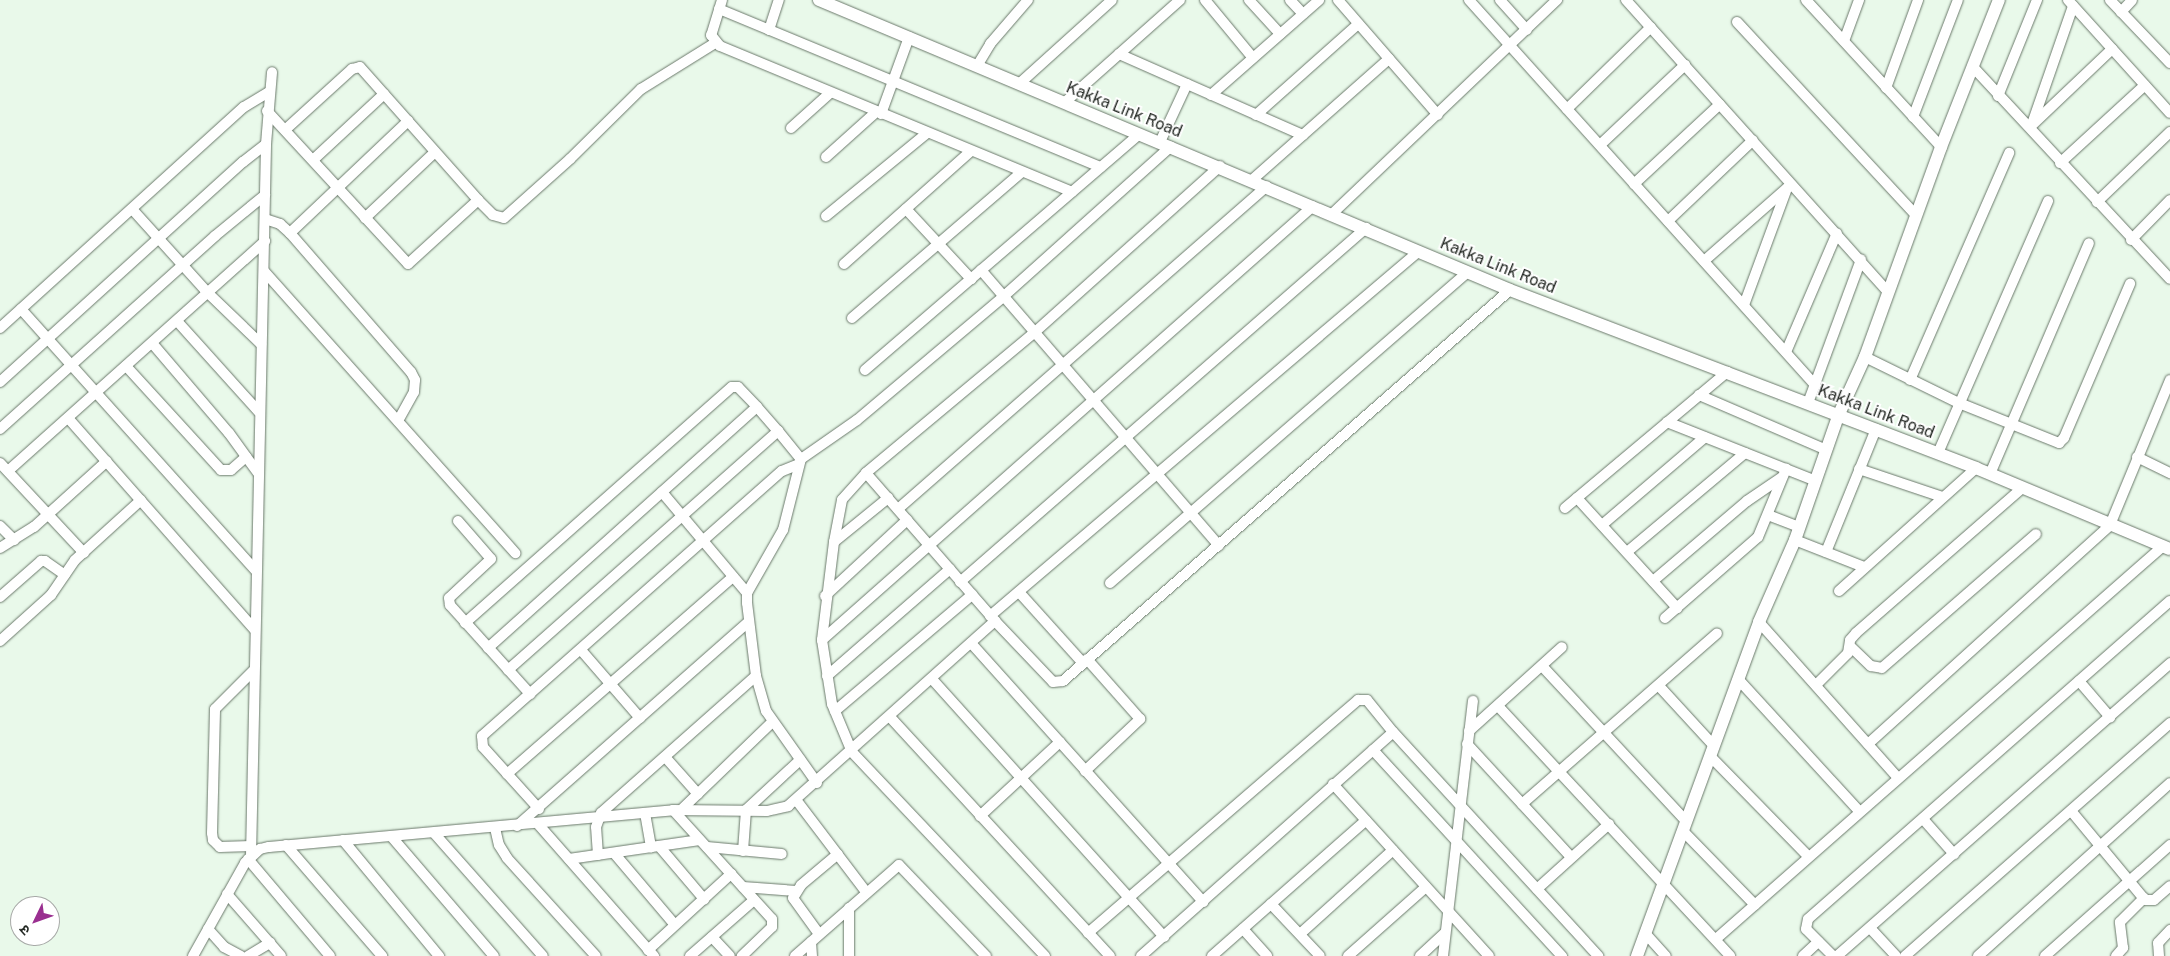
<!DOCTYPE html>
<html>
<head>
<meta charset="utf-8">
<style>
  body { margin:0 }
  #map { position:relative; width:2170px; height:956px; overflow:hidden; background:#e9f9ea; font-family:"Public Sans","Noto Sans Devanagari",sans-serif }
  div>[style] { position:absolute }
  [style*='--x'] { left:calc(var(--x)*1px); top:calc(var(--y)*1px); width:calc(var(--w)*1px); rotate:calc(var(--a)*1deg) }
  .roads { filter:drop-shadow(0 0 1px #6a786a) drop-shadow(0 0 1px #6a786a) }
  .minor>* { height:10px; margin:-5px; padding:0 5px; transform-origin:5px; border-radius:5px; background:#fff }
  .tertiary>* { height:12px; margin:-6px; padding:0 6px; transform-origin:6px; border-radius:6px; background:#fff }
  span { translate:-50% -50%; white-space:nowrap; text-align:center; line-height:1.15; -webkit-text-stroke:4px #fff; paint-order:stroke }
  .street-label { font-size:16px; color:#242924 }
  .north { position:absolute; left:10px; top:896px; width:50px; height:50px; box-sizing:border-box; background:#fff; border:1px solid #a7a9a7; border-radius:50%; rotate:228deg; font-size:14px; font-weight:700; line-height:20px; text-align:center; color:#242924 }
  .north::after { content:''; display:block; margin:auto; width:18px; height:22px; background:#9a2f90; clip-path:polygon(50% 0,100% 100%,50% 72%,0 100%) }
</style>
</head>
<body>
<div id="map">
  <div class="roads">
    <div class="minor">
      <div style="--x:722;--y:0;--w:37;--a:107"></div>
      <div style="--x:711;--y:35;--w:14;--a:51"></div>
      <div style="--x:720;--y:46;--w:381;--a:22.5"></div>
      <div style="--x:1205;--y:0;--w:75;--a:50.4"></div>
      <div style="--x:1249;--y:0;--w:46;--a:47.6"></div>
      <div style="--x:1290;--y:0;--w:19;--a:47"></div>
      <div style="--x:1338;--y:0;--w:152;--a:49"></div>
      <div style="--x:1469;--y:0;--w:518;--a:48.05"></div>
      <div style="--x:1500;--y:0;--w:40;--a:48"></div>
      <div style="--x:1626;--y:0;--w:392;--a:48.1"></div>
      <div style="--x:1806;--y:0;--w:200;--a:47.4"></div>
      <div style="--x:2068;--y:0;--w:152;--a:47.9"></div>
      <div style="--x:2110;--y:0;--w:87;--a:46.4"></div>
      <div style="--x:719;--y:9;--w:413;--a:22.5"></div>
      <div style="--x:2121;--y:12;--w:16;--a:-47"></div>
      <div style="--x:1737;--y:22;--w:263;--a:47.2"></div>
      <div style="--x:769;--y:30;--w:32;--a:-72"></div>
      <div style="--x:1844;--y:41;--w:44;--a:-69.9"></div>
      <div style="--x:1119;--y:54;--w:201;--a:23.8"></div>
      <div style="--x:977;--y:66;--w:26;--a:-59"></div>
      <div style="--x:990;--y:44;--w:58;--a:-49.2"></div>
      <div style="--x:1973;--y:67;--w:289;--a:47.1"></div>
      <div style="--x:1019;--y:84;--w:125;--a:-42.1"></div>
      <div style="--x:1886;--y:88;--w:94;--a:-70"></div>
      <div style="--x:1211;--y:95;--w:144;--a:-41.3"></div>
      <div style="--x:1998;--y:96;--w:104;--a:-67.9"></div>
      <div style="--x:1064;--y:103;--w:155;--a:-41.6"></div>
      <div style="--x:1567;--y:109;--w:117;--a:-44.3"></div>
      <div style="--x:267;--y:111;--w:208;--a:47.3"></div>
      <div style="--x:408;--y:264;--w:95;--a:-42.4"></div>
      <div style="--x:881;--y:114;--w:82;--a:-70"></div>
      <div style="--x:1256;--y:115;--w:137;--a:-41.7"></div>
      <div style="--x:1913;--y:117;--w:125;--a:-69"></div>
      <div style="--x:2032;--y:124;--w:125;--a:-70.8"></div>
      <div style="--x:2031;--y:126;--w:112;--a:-43.5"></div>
      <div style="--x:791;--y:128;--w:52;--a:-41.9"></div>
      <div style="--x:285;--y:130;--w:91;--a:-42.3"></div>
      <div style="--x:352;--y:69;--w:8;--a:-14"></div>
      <div style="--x:360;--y:67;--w:178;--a:48.4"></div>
      <div style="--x:478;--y:200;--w:21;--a:45"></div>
      <div style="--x:493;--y:215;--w:11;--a:15"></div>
      <div style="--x:504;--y:218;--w:89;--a:-41.8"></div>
      <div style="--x:570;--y:159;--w:100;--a:-44.6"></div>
      <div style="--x:641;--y:89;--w:87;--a:-31.9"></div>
      <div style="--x:1160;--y:142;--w:64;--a:-65"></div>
      <div style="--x:1600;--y:145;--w:117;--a:-43.3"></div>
      <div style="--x:826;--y:157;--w:67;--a:-42"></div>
      <div style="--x:313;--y:160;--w:97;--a:-42.9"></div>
      <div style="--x:2060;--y:163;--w:115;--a:-42.5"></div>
      <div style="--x:1220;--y:166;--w:249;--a:138.1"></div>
      <div style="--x:1035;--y:332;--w:220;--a:140.2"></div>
      <div style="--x:866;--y:473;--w:196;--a:48.9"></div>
      <div style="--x:995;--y:621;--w:84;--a:46.4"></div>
      <div style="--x:1053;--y:682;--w:10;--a:-6"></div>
      <div style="--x:1063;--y:681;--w:594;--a:-41.18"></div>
      <div style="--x:1252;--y:180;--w:183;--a:-41.5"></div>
      <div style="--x:1634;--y:184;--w:117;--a:-42.9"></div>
      <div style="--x:2097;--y:202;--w:101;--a:-43.8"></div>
      <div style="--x:132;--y:209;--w:113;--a:47.9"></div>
      <div style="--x:208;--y:293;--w:74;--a:43.9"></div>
      <div style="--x:906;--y:209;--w:96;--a:47.1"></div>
      <div style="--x:1332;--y:214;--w:311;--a:-43.6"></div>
      <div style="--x:826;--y:216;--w:131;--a:-39.4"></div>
      <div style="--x:365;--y:218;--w:96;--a:-43.3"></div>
      <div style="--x:265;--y:219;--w:16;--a:18"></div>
      <div style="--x:280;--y:224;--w:13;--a:42"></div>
      <div style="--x:290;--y:233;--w:184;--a:49"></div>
      <div style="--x:411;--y:372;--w:9;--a:63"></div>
      <div style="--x:415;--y:380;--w:12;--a:95"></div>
      <div style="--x:414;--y:392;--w:33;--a:119"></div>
      <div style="--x:1668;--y:221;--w:117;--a:-43.6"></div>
      <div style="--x:290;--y:233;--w:163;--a:-43.5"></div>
      <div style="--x:2131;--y:240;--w:56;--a:-45.7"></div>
      <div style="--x:1704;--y:261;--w:109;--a:-41.3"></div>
      <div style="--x:844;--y:264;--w:170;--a:-41.7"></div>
      <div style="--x:981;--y:270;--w:364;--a:49.2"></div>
      <div style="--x:264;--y:271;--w:378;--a:48.3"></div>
      <div style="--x:1744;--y:305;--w:125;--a:-69.8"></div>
      <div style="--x:21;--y:309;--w:352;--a:48.1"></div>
      <div style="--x:852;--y:318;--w:224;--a:-40.7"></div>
      <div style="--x:177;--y:321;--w:122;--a:48"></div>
      <div style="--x:0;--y:328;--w:329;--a:-42.2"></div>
      <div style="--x:244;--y:107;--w:29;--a:-31"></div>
      <div style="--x:152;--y:343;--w:118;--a:49.5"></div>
      <div style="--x:229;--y:433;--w:49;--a:54.1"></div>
      <div style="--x:1786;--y:352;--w:129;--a:-66.8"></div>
      <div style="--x:1865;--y:357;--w:105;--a:26.1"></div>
      <div style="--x:1959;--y:403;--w:108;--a:21.8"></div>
      <div style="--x:2059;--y:443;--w:7;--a:-45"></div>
      <div style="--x:2064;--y:438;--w:168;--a:-66.8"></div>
      <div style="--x:126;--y:366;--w:141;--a:47.6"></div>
      <div style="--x:221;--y:470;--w:10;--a:0"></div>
      <div style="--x:231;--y:470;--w:20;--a:-41"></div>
      <div style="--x:865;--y:370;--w:362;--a:-40.7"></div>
      <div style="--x:1910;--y:380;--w:248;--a:-66.4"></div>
      <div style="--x:0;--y:382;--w:328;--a:-42.2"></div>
      <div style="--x:243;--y:162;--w:29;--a:-38"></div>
      <div style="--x:1699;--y:395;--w:139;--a:23.3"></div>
      <div style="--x:1808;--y:403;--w:153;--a:-69.7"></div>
      <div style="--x:68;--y:418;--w:283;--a:48.6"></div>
      <div style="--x:1667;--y:422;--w:160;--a:21.6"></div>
      <div style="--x:0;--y:429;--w:289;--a:-41.9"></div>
      <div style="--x:215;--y:236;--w:65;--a:-39.4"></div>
      <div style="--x:1938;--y:453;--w:275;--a:-66.4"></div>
      <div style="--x:2137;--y:457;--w:37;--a:26"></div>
      <div style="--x:0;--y:463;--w:123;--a:47"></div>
      <div style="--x:1859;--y:469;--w:88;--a:18.6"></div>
      <div style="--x:8;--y:471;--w:345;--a:-41.8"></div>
      <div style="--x:866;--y:473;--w:36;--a:132"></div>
      <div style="--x:842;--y:500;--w:43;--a:100.8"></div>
      <div style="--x:834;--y:542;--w:70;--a:-39.2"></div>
      <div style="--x:1990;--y:474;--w:251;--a:-66.8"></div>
      <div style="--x:662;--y:492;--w:132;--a:49.9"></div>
      <div style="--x:1577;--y:498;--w:149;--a:47.7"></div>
      <div style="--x:1565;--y:508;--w:212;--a:-40"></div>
      <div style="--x:898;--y:509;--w:490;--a:-41.2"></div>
      <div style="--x:1768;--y:515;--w:33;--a:21"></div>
      <div style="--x:458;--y:521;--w:50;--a:49"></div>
      <div style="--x:491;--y:559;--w:57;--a:137.1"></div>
      <div style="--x:449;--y:598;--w:7;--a:82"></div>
      <div style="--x:450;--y:605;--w:120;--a:48"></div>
      <div style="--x:1602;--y:525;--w:135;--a:-40.5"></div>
      <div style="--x:0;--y:526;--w:20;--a:45"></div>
      <div style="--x:1795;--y:540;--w:74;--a:21.4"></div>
      <div style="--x:834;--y:542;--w:99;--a:97"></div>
      <div style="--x:822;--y:640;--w:65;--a:81.1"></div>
      <div style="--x:832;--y:704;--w:52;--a:67.4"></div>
      <div style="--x:852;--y:752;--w:281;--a:46.6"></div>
      <div style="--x:0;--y:548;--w:40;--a:-32"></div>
      <div style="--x:34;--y:527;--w:98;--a:-42.1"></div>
      <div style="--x:1627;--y:552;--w:154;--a:-40"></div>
      <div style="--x:1826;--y:552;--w:133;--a:-67.9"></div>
      <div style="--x:1653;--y:581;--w:123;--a:-40.4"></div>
      <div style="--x:1747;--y:501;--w:42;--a:-34.4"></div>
      <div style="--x:960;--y:582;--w:539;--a:-41.09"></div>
      <div style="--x:1110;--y:583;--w:474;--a:-41"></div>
      <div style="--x:1839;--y:591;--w:184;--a:-41.9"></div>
      <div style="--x:1019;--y:592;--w:96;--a:48"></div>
      <div style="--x:825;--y:596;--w:112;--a:-42.8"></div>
      <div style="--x:0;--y:597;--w:55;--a:-41.3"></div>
      <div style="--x:41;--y:561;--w:4;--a:0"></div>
      <div style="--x:45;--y:561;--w:24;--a:35"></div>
      <div style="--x:990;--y:616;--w:563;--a:-40.39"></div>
      <div style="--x:1665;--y:618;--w:123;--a:-41.1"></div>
      <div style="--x:1758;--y:537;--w:74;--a:-67.6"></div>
      <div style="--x:1759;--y:622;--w:209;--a:48.3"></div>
      <div style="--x:465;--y:623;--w:356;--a:-41.5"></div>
      <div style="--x:732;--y:387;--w:6;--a:0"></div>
      <div style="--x:738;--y:387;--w:28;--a:46"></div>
      <div style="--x:822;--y:640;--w:655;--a:-41.47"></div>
      <div style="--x:0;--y:641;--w:69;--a:-42"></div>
      <div style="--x:51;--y:595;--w:42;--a:-55.6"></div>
      <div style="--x:75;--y:560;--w:89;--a:-42.3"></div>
      <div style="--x:971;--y:643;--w:348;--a:48.1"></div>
      <div style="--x:1850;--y:646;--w:29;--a:44"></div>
      <div style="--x:1871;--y:666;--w:11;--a:10"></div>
      <div style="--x:1882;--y:668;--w:204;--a:-41"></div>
      <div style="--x:488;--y:648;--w:361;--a:-41.9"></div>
      <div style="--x:757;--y:407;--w:32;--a:49"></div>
      <div style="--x:581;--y:650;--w:90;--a:49.1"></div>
      <div style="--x:1542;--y:666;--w:212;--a:47.1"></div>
      <div style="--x:508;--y:670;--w:361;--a:-41.5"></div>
      <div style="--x:778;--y:431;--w:36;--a:51"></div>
      <div style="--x:827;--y:676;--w:163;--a:-41"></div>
      <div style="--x:932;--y:679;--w:347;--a:48"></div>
      <div style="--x:1738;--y:679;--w:180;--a:47.5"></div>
      <div style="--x:2079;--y:681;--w:48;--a:49.3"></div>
      <div style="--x:1816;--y:685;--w:45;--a:-45"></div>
      <div style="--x:1848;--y:653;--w:13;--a:-81"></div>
      <div style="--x:1850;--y:640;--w:9;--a:-49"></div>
      <div style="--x:1856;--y:633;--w:219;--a:-41.1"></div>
      <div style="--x:1659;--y:686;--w:81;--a:47.5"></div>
      <div style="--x:1498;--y:706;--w:341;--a:47.1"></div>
      <div style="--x:835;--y:711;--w:180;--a:-40.3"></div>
      <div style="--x:890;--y:717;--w:325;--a:47.4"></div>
      <div style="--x:1469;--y:731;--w:125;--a:-42.1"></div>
      <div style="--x:1467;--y:744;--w:154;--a:47.4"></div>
      <div style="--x:1868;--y:744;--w:326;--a:-42.1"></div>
      <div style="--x:2110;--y:525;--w:157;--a:-67.5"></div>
      <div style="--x:1373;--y:750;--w:280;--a:47.5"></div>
      <div style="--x:1710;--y:756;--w:141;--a:45.6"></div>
      <div style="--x:666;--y:758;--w:48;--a:48.4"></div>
      <div style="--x:1085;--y:771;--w:76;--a:-43.4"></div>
      <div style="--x:1140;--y:719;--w:80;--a:-131.5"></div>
      <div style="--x:507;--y:774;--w:300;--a:-41.1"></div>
      <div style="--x:817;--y:783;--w:88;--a:-125.3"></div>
      <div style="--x:766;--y:711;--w:36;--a:-106"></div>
      <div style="--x:756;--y:676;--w:74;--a:-97"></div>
      <div style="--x:747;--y:603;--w:10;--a:-90"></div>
      <div style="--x:747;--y:593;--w:73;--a:-60.3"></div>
      <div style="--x:783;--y:530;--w:73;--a:-75.8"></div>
      <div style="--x:801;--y:459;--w:68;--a:-34.9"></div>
      <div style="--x:857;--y:420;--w:192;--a:-40.1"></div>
      <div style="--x:1004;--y:296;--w:224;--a:-41.9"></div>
      <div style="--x:1333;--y:784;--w:232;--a:47.8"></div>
      <div style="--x:797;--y:801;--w:114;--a:52.8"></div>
      <div style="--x:1522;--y:804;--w:259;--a:-41.2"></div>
      <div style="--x:539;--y:809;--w:84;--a:-132.1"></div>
      <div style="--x:483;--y:747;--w:11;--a:-95"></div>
      <div style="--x:482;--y:736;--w:400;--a:-41.5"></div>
      <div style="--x:782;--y:471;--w:18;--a:-22"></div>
      <div style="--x:673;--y:810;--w:147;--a:47.8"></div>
      <div style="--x:772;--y:919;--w:8;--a:90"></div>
      <div style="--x:772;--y:927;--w:42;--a:136"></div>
      <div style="--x:681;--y:810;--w:127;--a:-44"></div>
      <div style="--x:2072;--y:812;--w:114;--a:50.3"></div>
      <div style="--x:2145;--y:900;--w:9;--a:0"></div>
      <div style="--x:2154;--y:900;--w:21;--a:-41"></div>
      <div style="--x:645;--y:813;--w:35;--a:80"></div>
      <div style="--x:980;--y:816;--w:109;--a:-42.8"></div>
      <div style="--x:1923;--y:819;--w:47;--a:48.5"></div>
      <div style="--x:538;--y:824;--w:176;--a:48.7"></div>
      <div style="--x:517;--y:826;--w:308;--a:-41.4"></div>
      <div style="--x:495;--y:828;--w:17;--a:77"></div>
      <div style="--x:499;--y:845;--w:15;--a:58"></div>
      <div style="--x:507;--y:858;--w:132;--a:47.8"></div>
      <div style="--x:1683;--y:831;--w:103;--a:45.8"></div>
      <div style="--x:434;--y:833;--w:164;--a:48.5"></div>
      <div style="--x:391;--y:836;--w:158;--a:49.4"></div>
      <div style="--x:343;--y:840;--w:151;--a:50.4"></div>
      <div style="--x:286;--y:845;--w:147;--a:49.1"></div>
      <div style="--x:251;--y:846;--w:31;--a:178"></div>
      <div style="--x:220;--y:847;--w:10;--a:-135"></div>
      <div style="--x:213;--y:840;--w:7;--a:-98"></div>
      <div style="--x:212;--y:833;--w:124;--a:-88.6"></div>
      <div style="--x:215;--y:709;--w:55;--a:-45"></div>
      <div style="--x:659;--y:846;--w:70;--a:49.7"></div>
      <div style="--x:707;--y:847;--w:75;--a:5.3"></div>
      <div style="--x:743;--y:851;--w:41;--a:-85.8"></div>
      <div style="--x:746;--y:810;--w:74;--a:-42.8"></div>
      <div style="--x:614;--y:853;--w:94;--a:49.7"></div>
      <div style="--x:598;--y:855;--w:28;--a:-94"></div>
      <div style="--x:596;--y:827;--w:15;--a:-70"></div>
      <div style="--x:601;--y:813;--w:207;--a:-41.5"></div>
      <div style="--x:251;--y:856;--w:712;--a:-88.79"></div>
      <div style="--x:266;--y:144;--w:72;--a:-85.2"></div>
      <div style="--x:248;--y:859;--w:127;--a:49.8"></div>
      <div style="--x:569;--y:859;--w:132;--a:-8.3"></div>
      <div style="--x:743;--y:887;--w:53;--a:4.3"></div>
      <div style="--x:1537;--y:889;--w:97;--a:-42.1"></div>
      <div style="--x:227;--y:894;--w:82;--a:48.9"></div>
      <div style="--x:1271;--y:904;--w:71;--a:46.7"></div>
      <div style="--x:849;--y:908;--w:48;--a:90"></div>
      <div style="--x:1870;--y:928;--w:38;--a:47"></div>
      <div style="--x:208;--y:929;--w:24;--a:48"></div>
      <div style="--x:224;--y:947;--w:19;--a:28"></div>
      <div style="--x:1243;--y:929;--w:36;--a:48"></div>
      <div style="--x:1088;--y:933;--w:357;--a:-40.8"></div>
      <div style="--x:1358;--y:700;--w:9;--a:0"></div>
      <div style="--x:1367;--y:700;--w:41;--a:50.9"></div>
      <div style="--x:1645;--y:933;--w:31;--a:48"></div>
      <div style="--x:819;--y:934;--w:44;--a:-125.8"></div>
      <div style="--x:793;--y:898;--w:15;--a:-58"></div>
      <div style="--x:801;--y:885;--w:48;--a:-40"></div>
      <div style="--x:1300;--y:934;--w:125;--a:-42.1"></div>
      <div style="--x:712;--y:937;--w:26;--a:47"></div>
      <div style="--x:1716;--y:939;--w:595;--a:-41.32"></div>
      <div style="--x:811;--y:942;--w:14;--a:86"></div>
      <div style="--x:648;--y:950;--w:113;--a:-42.5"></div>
      <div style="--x:193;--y:956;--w:107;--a:-60.8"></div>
      <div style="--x:245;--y:863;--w:21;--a:-43"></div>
      <div style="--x:260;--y:849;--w:9;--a:-13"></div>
      <div style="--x:269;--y:847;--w:406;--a:-5.2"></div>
      <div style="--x:673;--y:810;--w:94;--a:0.6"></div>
      <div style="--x:767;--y:811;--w:22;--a:-13"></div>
      <div style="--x:788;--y:806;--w:278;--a:-41.8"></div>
      <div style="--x:248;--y:956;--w:26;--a:-31"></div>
      <div style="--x:690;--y:956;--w:85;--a:-41.2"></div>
      <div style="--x:795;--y:956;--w:138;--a:-41.2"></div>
      <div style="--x:899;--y:865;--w:126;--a:46.3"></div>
      <div style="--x:1141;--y:956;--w:337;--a:-41.6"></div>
      <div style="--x:1393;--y:732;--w:304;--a:47.5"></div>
      <div style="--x:1212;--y:956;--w:205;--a:-41.4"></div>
      <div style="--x:1348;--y:956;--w:104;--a:-41.5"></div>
      <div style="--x:1420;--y:956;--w:34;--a:-43"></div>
      <div style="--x:1443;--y:956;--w:257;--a:-83.3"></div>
      <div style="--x:1803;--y:956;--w:21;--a:-43"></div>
      <div style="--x:1833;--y:956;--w:38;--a:-135"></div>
      <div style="--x:1806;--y:929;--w:10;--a:-79"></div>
      <div style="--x:1808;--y:919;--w:482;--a:-41.3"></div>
      <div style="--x:1837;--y:956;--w:444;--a:-41.3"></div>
      <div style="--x:1905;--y:956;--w:353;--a:-41.3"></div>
      <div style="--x:1978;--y:956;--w:258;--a:-42"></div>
      <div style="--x:2045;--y:956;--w:167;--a:-41.6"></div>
      <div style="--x:2116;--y:956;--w:11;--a:-49"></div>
      <div style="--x:2123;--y:948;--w:26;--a:-97"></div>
      <div style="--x:2120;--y:922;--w:34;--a:-45"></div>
      <div style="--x:2159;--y:956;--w:13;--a:-94"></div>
      <div style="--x:2158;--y:943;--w:18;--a:-47"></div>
    </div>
    <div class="tertiary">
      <div style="--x:819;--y:0;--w:749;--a:22.77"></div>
      <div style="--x:1510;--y:290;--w:499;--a:20.9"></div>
      <div style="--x:1976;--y:468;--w:210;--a:22.7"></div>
      <div style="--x:1637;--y:956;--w:356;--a:-69.9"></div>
      <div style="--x:1759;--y:622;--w:90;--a:-66.3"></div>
      <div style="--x:1795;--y:540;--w:133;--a:-70.8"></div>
      <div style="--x:1839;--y:414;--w:63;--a:-65.5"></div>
      <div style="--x:1865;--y:357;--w:223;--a:-70.1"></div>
      <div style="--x:1941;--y:147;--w:158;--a:-68.5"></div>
    </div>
  </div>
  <div class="street-label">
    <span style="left:1124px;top:110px;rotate:22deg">Kakka Link Road</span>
    <span style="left:1498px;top:266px;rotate:22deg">Kakka Link Road</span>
    <span style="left:1876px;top:412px;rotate:21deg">Kakka Link Road</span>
  </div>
  <div class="north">उ</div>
</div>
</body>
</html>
